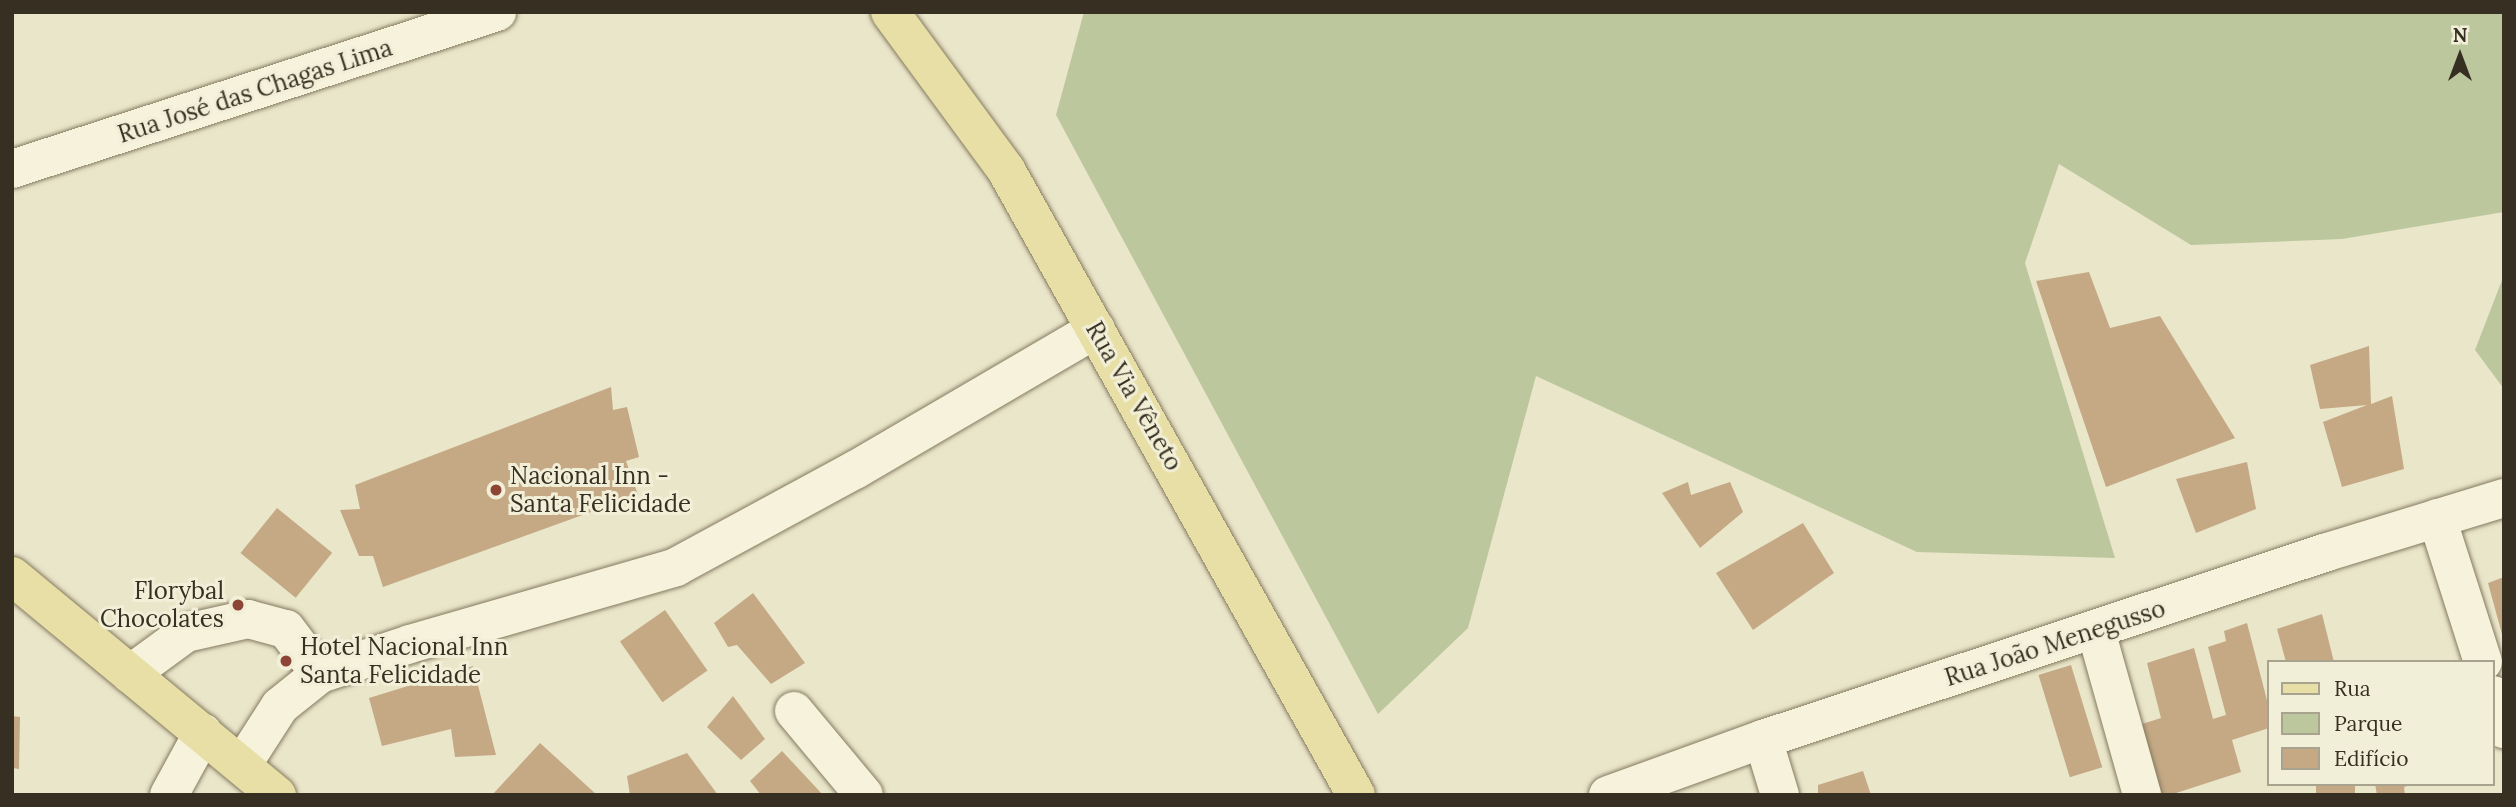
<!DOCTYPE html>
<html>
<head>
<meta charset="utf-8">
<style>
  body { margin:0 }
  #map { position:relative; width:2516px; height:807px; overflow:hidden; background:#eae6ca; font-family:Lora,serif }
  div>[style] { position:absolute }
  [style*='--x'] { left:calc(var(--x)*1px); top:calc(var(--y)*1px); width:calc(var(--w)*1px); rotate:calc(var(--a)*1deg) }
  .green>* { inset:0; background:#bcc79e }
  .building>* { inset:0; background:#c4a984; transform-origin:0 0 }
  .roads { filter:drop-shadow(0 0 2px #857a60) drop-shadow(0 0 2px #857a60) }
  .minor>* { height:38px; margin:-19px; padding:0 19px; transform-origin:19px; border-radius:19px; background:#f6f2dc }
  .major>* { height:38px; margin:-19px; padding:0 19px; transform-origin:19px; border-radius:19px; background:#e8dfa6 }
  .dots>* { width:19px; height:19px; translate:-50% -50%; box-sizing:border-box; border:4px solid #f2efd8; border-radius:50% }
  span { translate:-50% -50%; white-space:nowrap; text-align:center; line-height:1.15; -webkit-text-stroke:6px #f2efd8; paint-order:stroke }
  .street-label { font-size:24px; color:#373022 }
  .poi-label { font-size:24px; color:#373022 }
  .left { translate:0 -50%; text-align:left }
  .right { translate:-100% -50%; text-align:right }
  .frame { position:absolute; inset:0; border:14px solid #373022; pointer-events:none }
  .legend { position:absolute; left:2267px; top:660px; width:228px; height:126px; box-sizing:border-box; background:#f2efd8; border:2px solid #a7a38f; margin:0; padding:9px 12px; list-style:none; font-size:21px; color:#373022 }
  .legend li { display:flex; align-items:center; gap:14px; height:35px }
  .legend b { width:35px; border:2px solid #a7a38f }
  .north { position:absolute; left:2425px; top:21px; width:70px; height:70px; -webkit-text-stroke:5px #f2efd8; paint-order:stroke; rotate:0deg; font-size:19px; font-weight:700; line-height:28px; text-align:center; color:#373022 }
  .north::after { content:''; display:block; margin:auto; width:24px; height:32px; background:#373022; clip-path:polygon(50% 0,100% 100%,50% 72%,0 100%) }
</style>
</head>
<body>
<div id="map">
  <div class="green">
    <div style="clip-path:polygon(1084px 12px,2504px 12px,2504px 212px,2342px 239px,2191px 245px,2059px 164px,2025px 263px,2115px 558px,1917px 552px,1536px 376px,1468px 628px,1378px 714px,1056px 115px)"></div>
    <div style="clip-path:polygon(2504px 275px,2504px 389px,2475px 350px)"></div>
  </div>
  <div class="building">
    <div style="clip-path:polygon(2089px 272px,2110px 328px,2160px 316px,2235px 438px,2106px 487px,2036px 281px)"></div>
    <div style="clip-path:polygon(2369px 346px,2371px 404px,2392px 396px,2404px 469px,2342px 487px,2323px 422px,2367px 405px,2320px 409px,2310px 365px)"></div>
    <div style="clip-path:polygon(611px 387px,613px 410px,627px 407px,639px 457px,626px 461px,638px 495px,383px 587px,373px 556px,359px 556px,340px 510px,360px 509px,355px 485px)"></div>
    <div style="clip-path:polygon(2247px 462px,2256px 509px,2196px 533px,2176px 479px)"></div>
    <div style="clip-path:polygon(1688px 482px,1691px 495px,1730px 482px,1743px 512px,1700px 548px,1662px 493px)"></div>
    <div style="left:277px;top:508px;width:71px;height:58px;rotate:39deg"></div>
    <div style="clip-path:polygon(1803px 523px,1834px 573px,1753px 630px,1716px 573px)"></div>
    <div style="clip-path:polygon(2504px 577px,2504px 638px,2503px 638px,2488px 583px)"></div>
    <div style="clip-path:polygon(753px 593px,805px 663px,771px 684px,737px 645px,728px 647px,714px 623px)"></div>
    <div style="left:665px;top:610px;width:74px;height:55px;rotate:55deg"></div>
    <div style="clip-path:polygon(2322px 614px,2334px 662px,2286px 662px,2277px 629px)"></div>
    <div style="clip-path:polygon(2247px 623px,2269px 708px,2269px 728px,2232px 740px,2241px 772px,2170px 795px,2160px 795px,2142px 724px,2161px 718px,2147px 663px,2194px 648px,2213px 719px,2226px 715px,2208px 647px,2226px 641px,2224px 631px)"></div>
    <div style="left:2071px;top:665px;width:107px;height:34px;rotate:73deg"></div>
    <div style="clip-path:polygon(473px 666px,496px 755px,455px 757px,451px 729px,382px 746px,369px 698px)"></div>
    <div style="clip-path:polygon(733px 696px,765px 739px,741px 760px,707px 727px)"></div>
    <div style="clip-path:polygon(12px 716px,20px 717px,19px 769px,12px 768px)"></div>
    <div style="clip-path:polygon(540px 743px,597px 795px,493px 794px)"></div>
    <div style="clip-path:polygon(782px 751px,823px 795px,761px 795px,750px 781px)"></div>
    <div style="clip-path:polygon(687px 753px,718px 795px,630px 795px,627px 776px)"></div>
    <div style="clip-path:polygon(1863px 771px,1871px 795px,1818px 795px,1818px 785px)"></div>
    <div style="left:2316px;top:784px;width:39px;height:11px"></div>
    <div style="clip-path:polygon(2375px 784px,2411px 784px,2411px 785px,2404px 787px,2405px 795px,2377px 795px)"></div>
  </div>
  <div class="roads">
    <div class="minor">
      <div style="--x:12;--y:169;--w:510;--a:-17.94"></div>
      <div style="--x:2437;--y:518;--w:151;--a:72.3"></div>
      <div style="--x:2096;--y:631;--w:170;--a:74.3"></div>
      <div style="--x:130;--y:674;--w:69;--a:-36.2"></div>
      <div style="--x:186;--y:633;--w:64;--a:-12.7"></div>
      <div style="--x:248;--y:619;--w:39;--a:15"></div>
      <div style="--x:286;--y:629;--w:56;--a:52.9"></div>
      <div style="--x:2493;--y:695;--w:36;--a:72"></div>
      <div style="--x:794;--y:711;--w:109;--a:50.2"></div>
      <div style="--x:1763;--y:739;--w:59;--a:73.1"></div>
      <div style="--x:242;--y:765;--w:70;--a:-57.2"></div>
      <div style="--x:280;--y:706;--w:51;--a:-38.7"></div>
      <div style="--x:320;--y:674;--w:95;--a:-18.4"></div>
      <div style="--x:410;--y:644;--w:277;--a:-16.1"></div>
      <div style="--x:676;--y:567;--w:204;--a:-28.5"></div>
      <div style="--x:855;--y:470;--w:279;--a:-30.3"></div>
      <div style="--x:169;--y:795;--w:71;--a:-61.3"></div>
      <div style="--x:1608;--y:795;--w:165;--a:-19.9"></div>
      <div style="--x:1763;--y:739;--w:594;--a:-18.34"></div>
      <div style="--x:2327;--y:552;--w:185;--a:-17"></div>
    </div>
    <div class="major">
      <div style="--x:890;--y:12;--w:196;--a:53.7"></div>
      <div style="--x:1006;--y:170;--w:716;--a:60.75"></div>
      <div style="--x:12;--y:576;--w:344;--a:39.6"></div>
    </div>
  </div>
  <div class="dots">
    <div style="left:496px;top:490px;background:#8d4536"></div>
    <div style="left:238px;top:605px;background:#8d4536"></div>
    <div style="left:286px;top:661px;background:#8d4536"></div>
  </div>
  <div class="street-label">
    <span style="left:255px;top:91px;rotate:-18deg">Rua José das Chagas Lima</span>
    <span style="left:1134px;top:396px;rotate:60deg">Rua Via Vêneto</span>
    <span style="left:2055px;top:643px;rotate:-18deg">Rua João Menegusso</span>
  </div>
  <div class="poi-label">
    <span class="left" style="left:510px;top:490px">Nacional Inn -<br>Santa Felicidade</span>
    <span class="right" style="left:224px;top:605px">Florybal<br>Chocolates</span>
    <span class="left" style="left:300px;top:661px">Hotel Nacional Inn<br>Santa Felicidade</span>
  </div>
  <div class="frame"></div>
  <ul class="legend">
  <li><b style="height:9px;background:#e8dfa6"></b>Rua</li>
  <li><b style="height:19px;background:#bcc79e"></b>Parque</li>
  <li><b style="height:19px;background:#c4a984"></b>Edifício</li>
  </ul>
  <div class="north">N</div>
</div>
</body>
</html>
